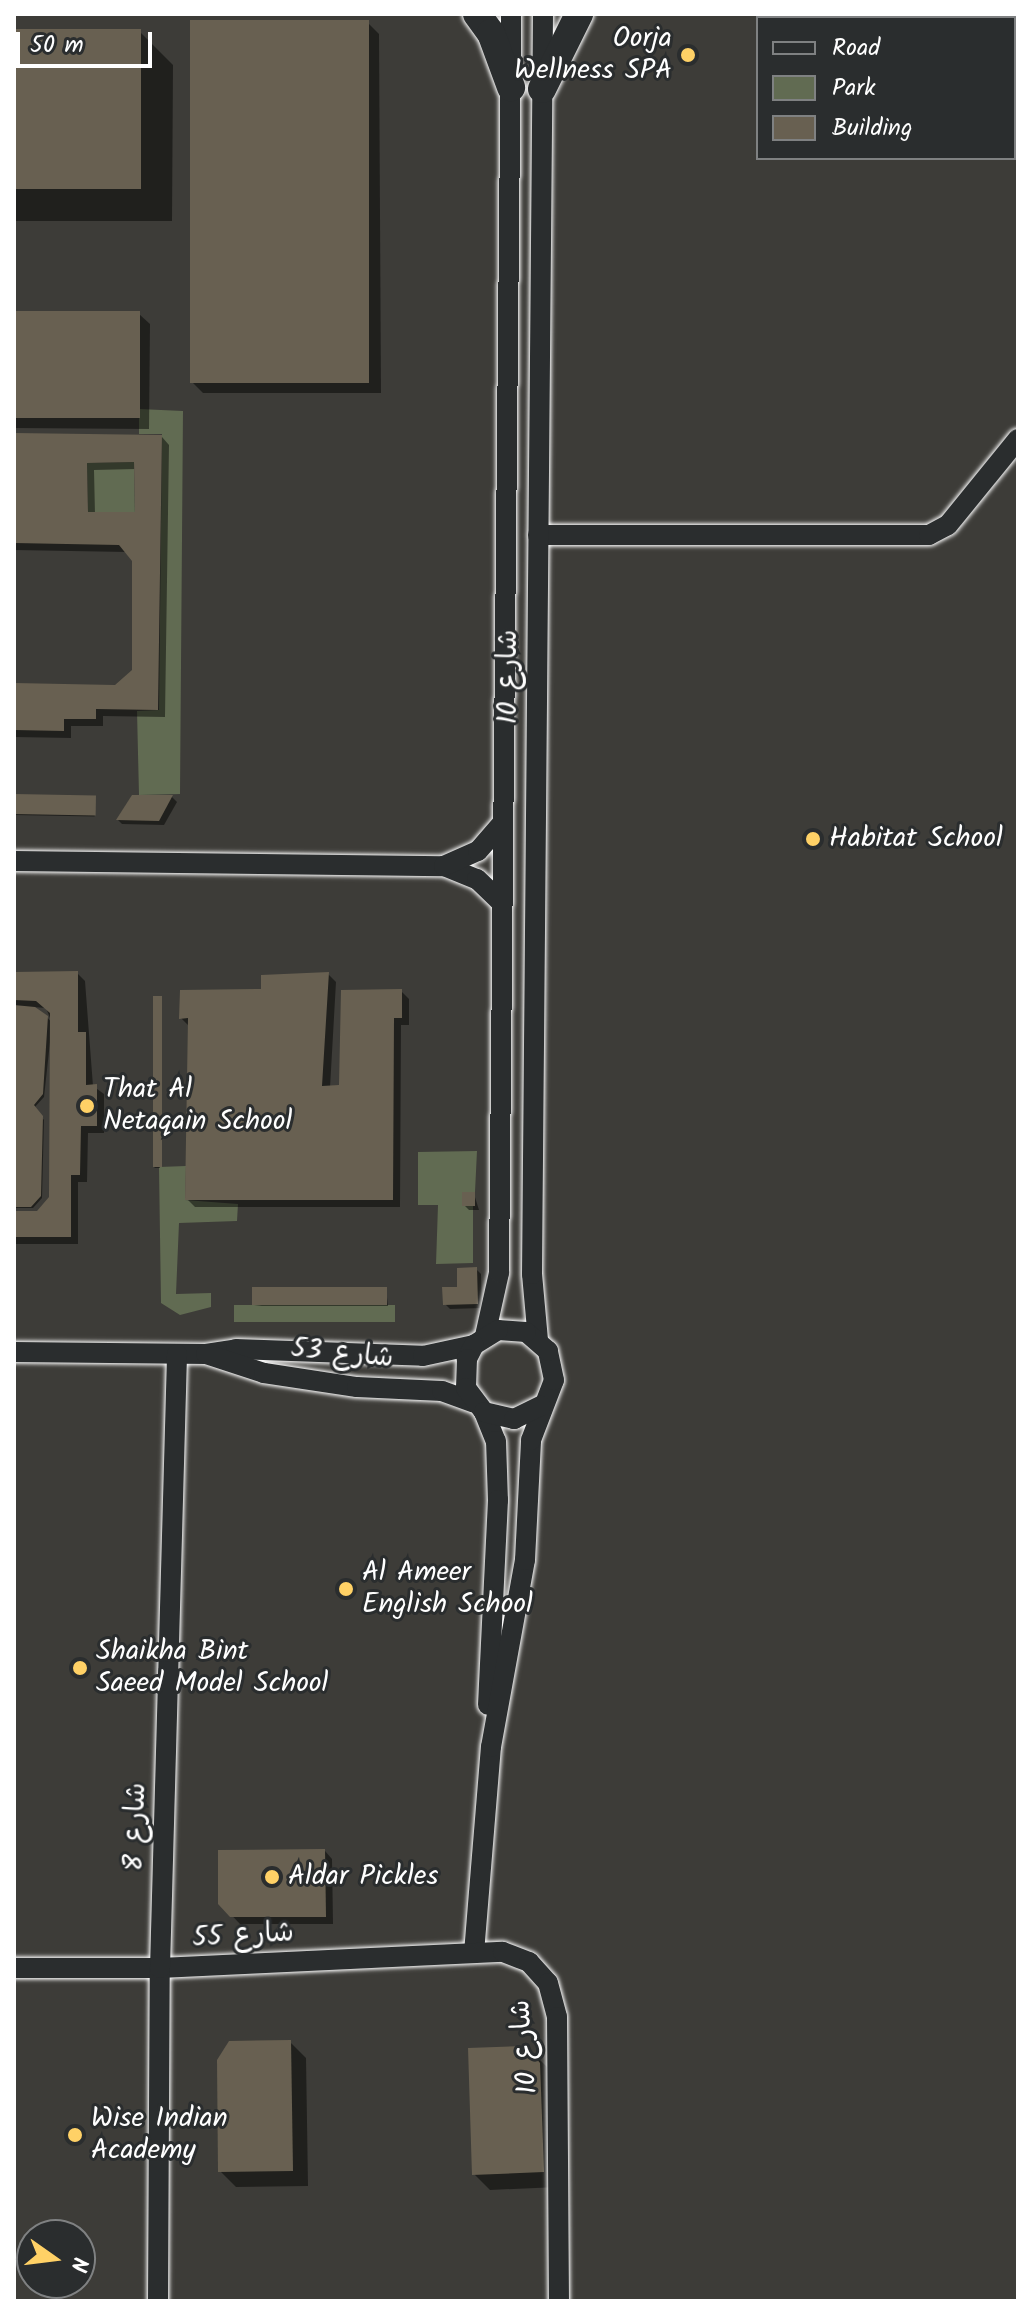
<!DOCTYPE html>
<html>
<head>
<meta charset="utf-8">
<style>
  body { margin:0 }
  #map { position:relative; width:1032px; height:2315px; overflow:hidden; background:#3d3c38; font-family:Kalam,"Playpen Sans Arabic",sans-serif }
  div>[style] { position:absolute }
  [style*='--x'] { left:calc(var(--x)*1px); top:calc(var(--y)*1px); width:calc(var(--w)*1px); rotate:calc(var(--a)*1deg) }
  .green>* { inset:0; background:#616b52; transform-origin:0 0 }
  .shadow>* { inset:0; background:#0007; transform-origin:0 0 }
  .building>* { inset:0; background:#686051; transform-origin:0 0 }
  .roads { filter:drop-shadow(0 0 2px #fff) drop-shadow(0 0 2px #fff) }
  .minor>* { height:20px; margin:-10px; padding:0 10px; transform-origin:10px; border-radius:10px; background:#2a2d2e }
  .secondary>* { height:28px; margin:-14px; padding:0 14px; transform-origin:14px; border-radius:14px; background:#2a2d2e }
  .dots>* { width:22px; height:22px; translate:-50% -50%; box-sizing:border-box; border:4px solid #2a2d2e; border-radius:50% }
  span { translate:-50% -50%; white-space:nowrap; text-align:center; line-height:1.15; -webkit-text-stroke:6px #2a2d2e; paint-order:stroke }
  .poi-label { font-size:28px; color:#fff }
  .right { translate:-100% -50%; text-align:right }
  .left { translate:0 -50%; text-align:left }
  .street-label { font-size:28px; color:#fff }
  .frame { position:absolute; inset:0; border:16px solid #fff; pointer-events:none }
  .legend { position:absolute; left:756px; top:16px; width:260px; height:144px; box-sizing:border-box; background:#2a2d2e; border:2px solid #7f8182; margin:0; padding:10px 14px; list-style:none; font-size:24px; color:#fff }
  .legend li { display:flex; align-items:center; gap:16px; height:40px }
  .legend b { width:40px; border:2px solid #7f8182 }
  .north { position:absolute; left:16px; top:2219px; width:80px; height:80px; box-sizing:border-box; background:#2a2d2e; border:2px solid #7f8182; border-radius:50%; rotate:104deg; font-size:22px; font-weight:700; line-height:32px; text-align:center; color:#fff }
  .north::after { content:''; display:block; margin:auto; width:28px; height:36px; background:#ffd166; clip-path:polygon(50% 0,100% 100%,50% 72%,0 100%) }
  .scale { position:absolute; left:16px; top:32px; width:136px; height:36px; box-sizing:border-box; border:4px solid #fff; border-top:0; padding-left:10px; font-size:24px; line-height:28px; white-space:nowrap; color:#fff; -webkit-text-stroke:6px #2a2d2e; paint-order:stroke }
</style>
</head>
<body>
<div id="map">
  <div class="green">
    <div style="clip-path:polygon(139px 409px,183px 411px,180px 794px,139px 795px,137px 711px,159px 710px,162px 434px,139px 434px)"></div>
    <div style="left:134px;top:462px;width:50px;height:47px;rotate:89deg"></div>
    <div style="clip-path:polygon(477px 1151px,475px 1192px,462px 1193px,462px 1206px,473px 1206px,473px 1263px,436px 1264px,438px 1205px,418px 1205px,418px 1152px)"></div>
    <div style="clip-path:polygon(186px 1166px,185px 1200px,238px 1204px,237px 1221px,179px 1223px,176px 1294px,211px 1293px,211px 1307px,180px 1315px,161px 1303px,159px 1167px)"></div>
    <div style="left:395px;top:1305px;width:17px;height:161px;rotate:90deg"></div>
  </div>
  <div class="shadow">
    <div style="clip-path:polygon(368px 23px,379px 34px,381px 393px,203px 393px,192px 382px)"></div>
    <div style="clip-path:polygon(14px 31px,140px 32px,173px 65px,172px 221px,14px 221px)"></div>
    <div style="clip-path:polygon(14px 313px,139px 314px,150px 324px,149px 429px,14px 428px)"></div>
    <div style="clip-path:polygon(evenodd,14px 435px,162px 437px,169px 445px,165px 717px,103px 716px,103px 726px,71px 726px,71px 738px,14px 737px,14px 685px,116px 687px,134px 671px,134px 560px,127px 552px,14px 550px,14px 435px,136px 469px,137px 514px,95px 514px,94px 470px,136px 469px)"></div>
    <div style="left:14px;top:796px;width:81px;height:19px;rotate:1deg"></div>
    <div style="clip-path:polygon(133px 797px,172px 797px,177px 802px,164px 825px,122px 824px,118px 820px)"></div>
    <div style="clip-path:polygon(evenodd,77px 973px,85px 981px,93px 1086px,104px 1094px,104px 1133px,88px 1133px,87px 1182px,78px 1182px,78px 1244px,14px 1244px,14px 1213px,37px 1213px,51px 1198px,52px 1024px,44px 1097px,34px 1108px,44px 1120px,42px 1198px,33px 1208px,14px 1208px,14px 974px,77px 973px,33px 1007px,46px 1008px,52px 1023px,47px 1017px,33px 1007px)"></div>
    <div style="clip-path:polygon(328px 974px,336px 982px,330px 1088px,341px 1087px,401px 991px,409px 999px,409px 1025px,401px 1025px,400px 1207px,195px 1207px,187px 1199px,190px 1027px,181px 1018px)"></div>
    <div style="clip-path:polygon(161px 998px,160px 1168px,155px 1168px,153px 1166px)"></div>
    <div style="clip-path:polygon(474px 1194px,479px 1210px,469px 1210px,464px 1205px)"></div>
    <div style="clip-path:polygon(476px 1269px,481px 1274px,482px 1308px,450px 1309px,445px 1304px)"></div>
    <div style="clip-path:polygon(386px 1289px,388px 1306px,254px 1306px)"></div>
    <div style="clip-path:polygon(325px 1851px,332px 1859px,333px 1924px,240px 1924px,220px 1903px)"></div>
    <div style="clip-path:polygon(290px 2042px,306px 2058px,308px 2186px,236px 2187px,220px 2171px)"></div>
    <div style="clip-path:polygon(470px 2050px,532px 2052px,548px 2068px,558px 2187px,490px 2190px,474px 2174px)"></div>
  </div>
  <div class="building">
    <div style="left:190px;top:20px;width:179px;height:363px"></div>
    <div style="left:14px;top:29px;width:127px;height:160px"></div>
    <div style="left:14px;top:311px;width:126px;height:107px"></div>
    <div style="clip-path:polygon(evenodd,14px 433px,162px 435px,158px 710px,96px 709px,96px 719px,64px 719px,64px 731px,14px 730px,14px 683px,115px 685px,132px 670px,132px 561px,119px 545px,14px 543px,14px 433px,134px 462px,135px 512px,88px 512px,87px 463px,134px 462px)"></div>
    <div style="left:14px;top:794px;width:82px;height:20px;rotate:1deg"></div>
    <div style="clip-path:polygon(132px 795px,173px 795px,159px 821px,116px 820px)"></div>
    <div style="clip-path:polygon(78px 971px,78px 1032px,86px 1032px,86px 1085px,97px 1084px,97px 1126px,81px 1126px,80px 1175px,71px 1175px,71px 1237px,14px 1237px,14px 1211px,37px 1211px,49px 1197px,50px 1013px,36px 1001px,14px 1000px,14px 972px)"></div>
    <div style="clip-path:polygon(329px 972px,322px 1086px,339px 1085px,341px 990px,402px 989px,402px 1018px,394px 1018px,393px 1200px,185px 1200px,188px 1018px,179px 1019px,180px 990px,261px 989px,261px 975px)"></div>
    <div style="left:153px;top:996px;width:9px;height:171px"></div>
    <div style="clip-path:polygon(14px 1005px,35px 1007px,48px 1016px,43px 1094px,34px 1105px,43px 1116px,41px 1196px,31px 1207px,14px 1207px)"></div>
    <div style="left:475px;top:1192px;width:14px;height:13px;rotate:90deg"></div>
    <div style="clip-path:polygon(477px 1267px,478px 1304px,443px 1305px,442px 1287px,457px 1287px,457px 1268px)"></div>
    <div style="left:387px;top:1287px;width:18px;height:135px;rotate:90deg"></div>
    <div style="clip-path:polygon(325px 1849px,326px 1917px,230px 1917px,218px 1904px,218px 1850px)"></div>
    <div style="clip-path:polygon(291px 2040px,293px 2171px,218px 2172px,217px 2060px,229px 2041px)"></div>
    <div style="clip-path:polygon(526px 2046px,540px 2063px,544px 2172px,472px 2175px,468px 2048px)"></div>
  </div>
  <div class="roads">
    <div class="minor">
      <div style="--x:538;--y:535;--w:391;--a:0"></div>
      <div style="--x:929;--y:535;--w:21;--a:-28"></div>
      <div style="--x:948;--y:525;--w:111;--a:-50.9"></div>
      <div style="--x:14;--y:861;--w:430;--a:0.7"></div>
      <div style="--x:444;--y:866;--w:35;--a:22"></div>
      <div style="--x:477;--y:879;--w:35;--a:44"></div>
      <div style="--x:444;--y:866;--w:37;--a:-24"></div>
      <div style="--x:478;--y:851;--w:38;--a:-49"></div>
      <div style="--x:485;--y:1336;--w:65;--a:-77.5"></div>
      <div style="--x:499;--y:1273;--w:1259;--a:-89.45"></div>
      <div style="--x:538;--y:1340;--w:66;--a:-95.2"></div>
      <div style="--x:532;--y:1274;--w:1260;--a:-89.5"></div>
      <div style="--x:14;--y:1352;--w:192;--a:0.6"></div>
      <div style="--x:206;--y:1354;--w:30;--a:-9"></div>
      <div style="--x:236;--y:1349;--w:187;--a:2.1"></div>
      <div style="--x:423;--y:1356;--w:52;--a:-12.2"></div>
      <div style="--x:206;--y:1354;--w:61;--a:18.1"></div>
      <div style="--x:264;--y:1373;--w:94;--a:8.6"></div>
      <div style="--x:357;--y:1387;--w:85;--a:2.7"></div>
      <div style="--x:442;--y:1391;--w:33;--a:20"></div>
      <div style="--x:484;--y:1412;--w:31;--a:68"></div>
      <div style="--x:496;--y:1441;--w:59;--a:88.1"></div>
      <div style="--x:498;--y:1500;--w:205;--a:92.8"></div>
      <div style="--x:474;--y:1953;--w:207;--a:-85.3"></div>
      <div style="--x:491;--y:1747;--w:190;--a:-79.7"></div>
      <div style="--x:525;--y:1560;--w:120;--a:-87.1"></div>
      <div style="--x:531;--y:1440;--w:64;--a:-69"></div>
      <div style="--x:554;--y:1380;--w:30;--a:-102"></div>
      <div style="--x:548;--y:1351;--w:29;--a:-139"></div>
      <div style="--x:526;--y:1332;--w:28;--a:-176"></div>
      <div style="--x:498;--y:1330;--w:28;--a:148"></div>
      <div style="--x:474;--y:1345;--w:16;--a:117"></div>
      <div style="--x:467;--y:1359;--w:29;--a:92"></div>
      <div style="--x:466;--y:1388;--w:30;--a:53"></div>
      <div style="--x:484;--y:1412;--w:31;--a:13"></div>
      <div style="--x:514;--y:1419;--w:30;--a:-26"></div>
      <div style="--x:14;--y:1968;--w:146;--a:0"></div>
      <div style="--x:160;--y:1968;--w:343;--a:-2.7"></div>
      <div style="--x:503;--y:1952;--w:28;--a:21"></div>
      <div style="--x:529;--y:1962;--w:28;--a:48"></div>
      <div style="--x:548;--y:1983;--w:35;--a:75"></div>
      <div style="--x:557;--y:2017;--w:284;--a:89.6"></div>
      <div style="--x:158;--y:2301;--w:333;--a:-89.7"></div>
      <div style="--x:160;--y:1968;--w:614;--a:-88.41"></div>
    </div>
    <div class="secondary">
      <div style="--x:477;--y:14;--w:24;--a:54"></div>
      <div style="--x:491;--y:33;--w:58;--a:69.7"></div>
      <div style="--x:542;--y:89;--w:84;--a:-63.7"></div>
    </div>
  </div>
  <div class="dots">
    <div style="left:688px;top:55px;background:#ffd166"></div>
    <div style="left:813px;top:839px;background:#ffd166"></div>
    <div style="left:87px;top:1106px;background:#ffd166"></div>
    <div style="left:346px;top:1589px;background:#ffd166"></div>
    <div style="left:80px;top:1668px;background:#ffd166"></div>
    <div style="left:272px;top:1877px;background:#ffd166"></div>
    <div style="left:75px;top:2135px;background:#ffd166"></div>
  </div>
  <div class="poi-label">
    <span class="right" style="left:672px;top:55px">Oorja<br>Wellness SPA</span>
    <span class="left" style="left:829px;top:839px">Habitat School</span>
    <span class="left" style="left:103px;top:1106px">That Al<br>Netaqain School</span>
    <span class="left" style="left:362px;top:1589px">Al Ameer<br>English School</span>
    <span class="left" style="left:96px;top:1668px">Shaikha Bint<br>Saeed Model School</span>
    <span class="left" style="left:288px;top:1877px">Aldar Pickles</span>
    <span class="left" style="left:91px;top:2135px">Wise Indian<br>Academy</span>
  </div>
  <div class="street-label">
    <span style="left:509px;top:677px;rotate:-90deg">شارع 10</span>
    <span style="left:342px;top:1354px;rotate:6deg">شارع 53</span>
    <span style="left:136px;top:1827px;rotate:-88deg">شارع 8</span>
    <span style="left:243px;top:1936px;rotate:-3deg">شارع 55</span>
    <span style="left:525px;top:2047px;rotate:-95deg">شارع 10</span>
  </div>
  <div class="frame"></div>
  <ul class="legend">
  <li><b style="height:10px;background:#2a2d2e"></b>Road</li>
  <li><b style="height:22px;background:#616b52"></b>Park</li>
  <li><b style="height:22px;background:#686051"></b>Building</li>
  </ul>
  <div class="north">N</div>
  <div class="scale">50 m</div>
</div>
</body>
</html>
